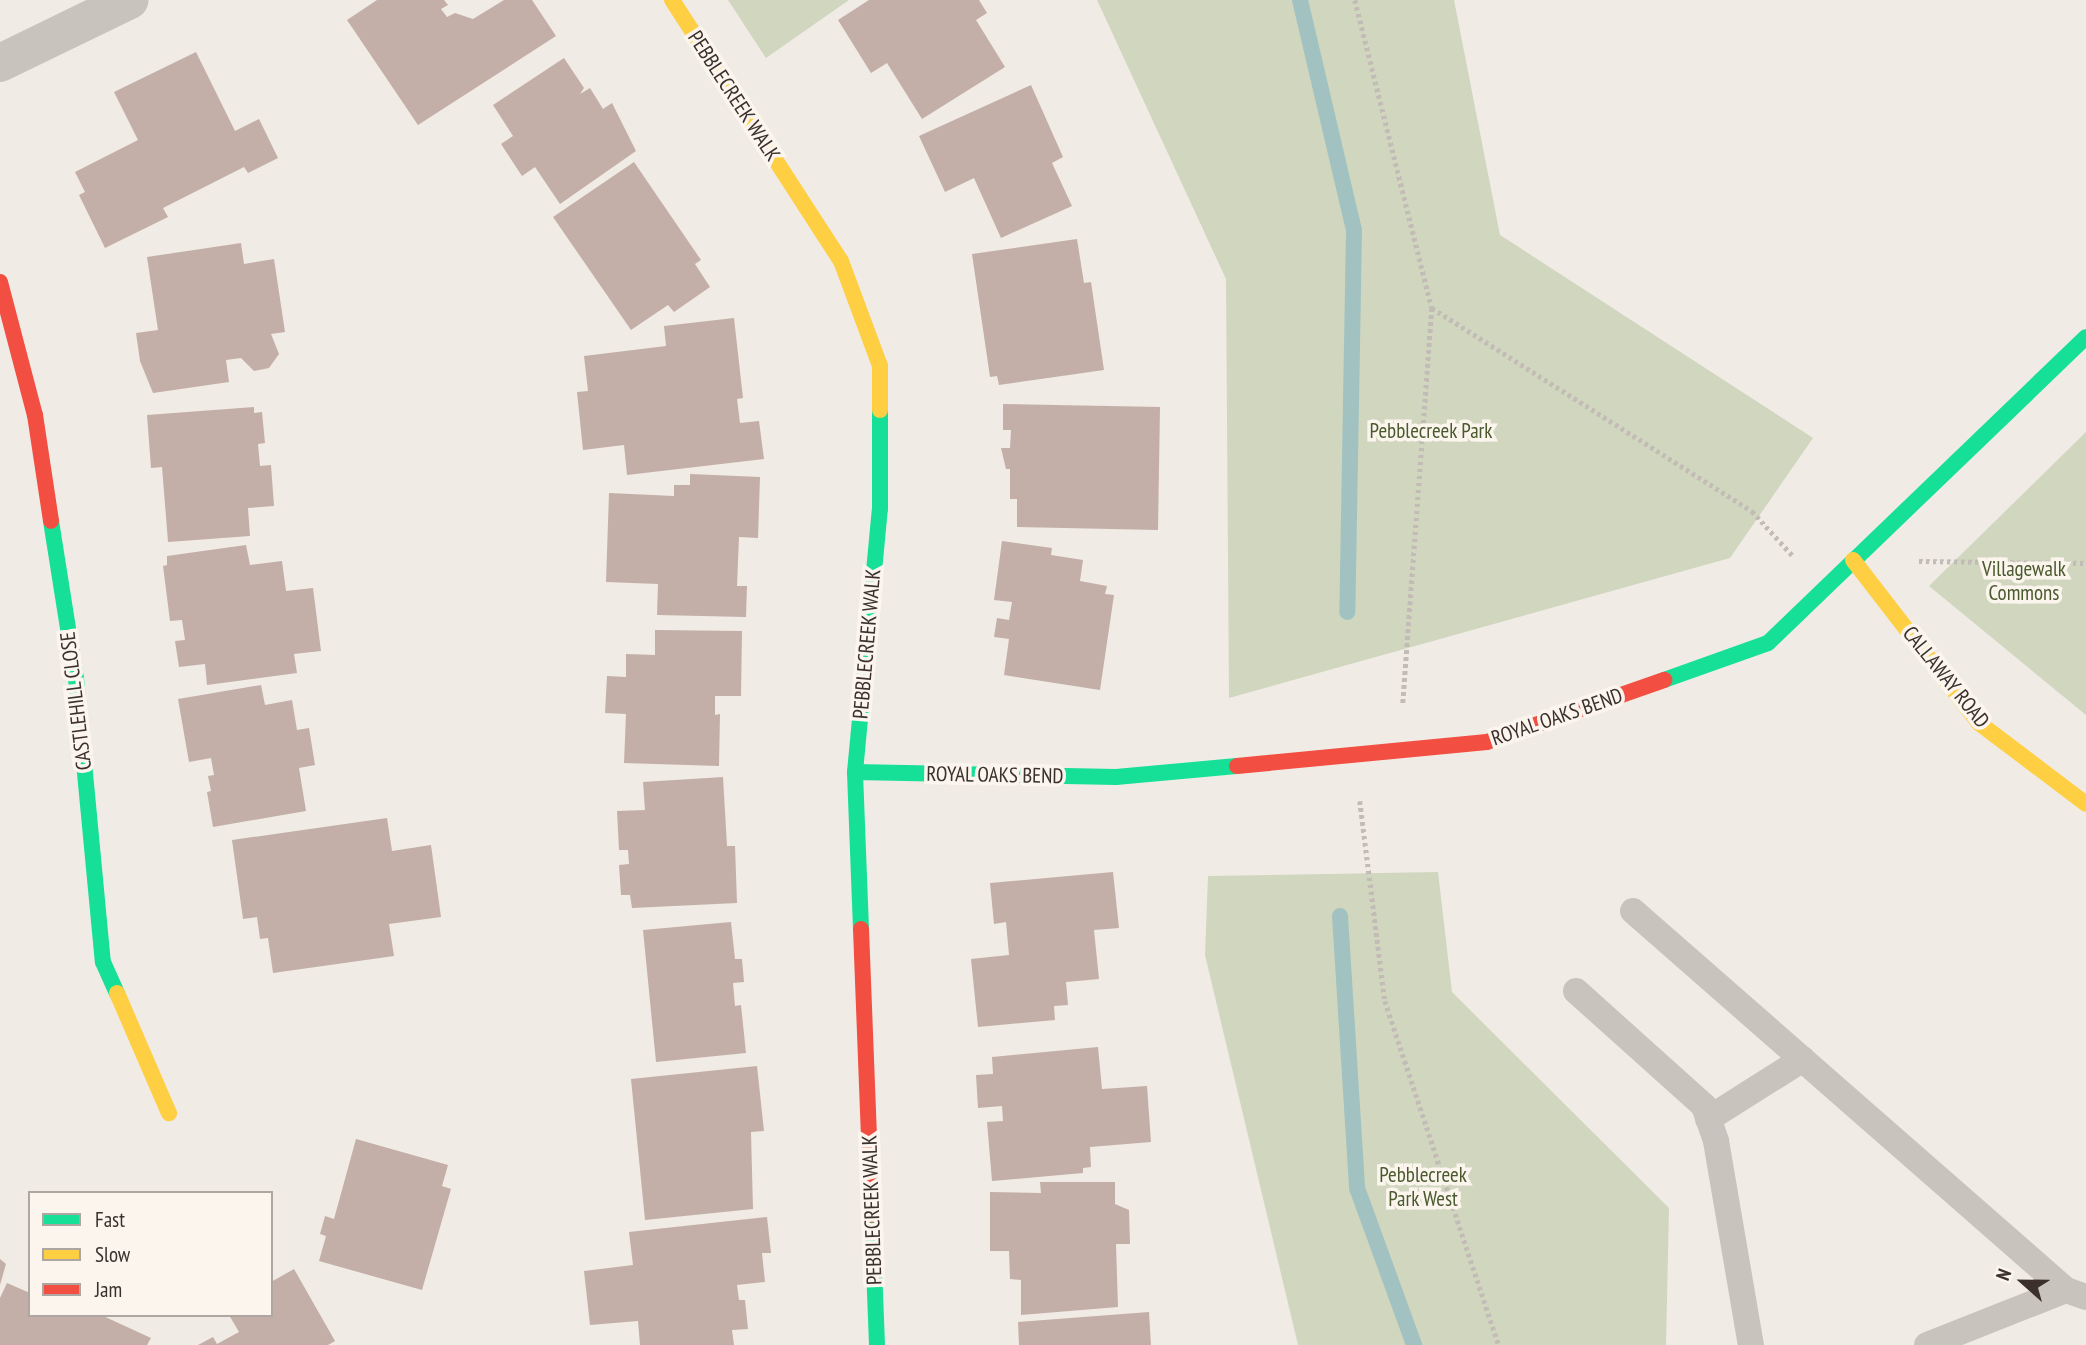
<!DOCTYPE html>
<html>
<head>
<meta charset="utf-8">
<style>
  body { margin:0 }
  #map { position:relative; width:2086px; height:1345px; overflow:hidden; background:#f0ebe5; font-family:"PT Sans Narrow",sans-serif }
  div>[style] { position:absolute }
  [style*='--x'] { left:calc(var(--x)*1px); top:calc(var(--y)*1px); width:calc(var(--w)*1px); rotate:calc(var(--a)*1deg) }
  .green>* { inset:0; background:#d1d6bf }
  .stream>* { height:16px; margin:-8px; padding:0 8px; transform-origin:8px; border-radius:8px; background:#a1c2c1 }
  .building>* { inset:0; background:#c3afa7 }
  .path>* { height:4.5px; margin-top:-2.25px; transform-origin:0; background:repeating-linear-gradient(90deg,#c2bbb6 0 3.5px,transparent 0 7px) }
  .lane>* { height:26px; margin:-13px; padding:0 13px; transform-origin:13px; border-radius:13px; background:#c9c3be }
  .street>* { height:38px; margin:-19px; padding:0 19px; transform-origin:19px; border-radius:19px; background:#c9c3be }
  .fast>* { height:16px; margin:-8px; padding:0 8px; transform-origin:8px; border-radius:8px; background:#16e098 }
  .slow>* { height:16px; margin:-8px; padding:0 8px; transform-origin:8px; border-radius:8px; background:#ffcf43 }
  .jam>* { height:16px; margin:-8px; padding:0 8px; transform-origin:8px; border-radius:8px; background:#f24e42 }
  span { translate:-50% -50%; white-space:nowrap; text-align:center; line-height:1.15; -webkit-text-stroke:7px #fbf5ee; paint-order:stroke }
  .street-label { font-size:21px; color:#3b302b }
  .park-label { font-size:21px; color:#4a5a2e }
  .legend { position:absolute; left:28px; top:1191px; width:245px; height:126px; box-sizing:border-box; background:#fbf5ee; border:2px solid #aea6a0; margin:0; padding:9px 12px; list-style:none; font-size:21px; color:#3b302b }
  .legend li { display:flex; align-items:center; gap:14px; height:35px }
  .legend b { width:35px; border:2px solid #aea6a0 }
  .north { position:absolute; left:1988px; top:1247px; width:70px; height:70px; -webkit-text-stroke:5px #fbf5ee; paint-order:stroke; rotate:291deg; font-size:19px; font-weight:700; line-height:28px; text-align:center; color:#3b302b }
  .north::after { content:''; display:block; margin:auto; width:24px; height:32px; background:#3b302b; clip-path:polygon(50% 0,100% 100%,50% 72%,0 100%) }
</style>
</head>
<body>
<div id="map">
  <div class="green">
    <div style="clip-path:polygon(728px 0,849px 0,766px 58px)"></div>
    <div style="clip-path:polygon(1097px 0,1454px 0,1500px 235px,1813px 438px,1730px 558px,1229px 698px,1226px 279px)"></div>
    <div style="clip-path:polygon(2086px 432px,2086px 715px,1929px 586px)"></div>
    <div style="clip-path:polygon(1438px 872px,1452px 992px,1669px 1208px,1666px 1345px,1298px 1345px,1205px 955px,1208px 876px)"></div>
  </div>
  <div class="stream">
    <div style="--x:1300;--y:0;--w:236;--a:76.8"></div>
    <div style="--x:1354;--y:230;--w:382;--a:91"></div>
    <div style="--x:1340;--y:916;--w:273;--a:86.4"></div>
    <div style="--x:1357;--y:1188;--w:167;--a:70"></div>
  </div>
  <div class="building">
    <div style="clip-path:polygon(377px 0,444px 0,448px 5px,441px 9px,447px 17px,455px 13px,473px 19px,504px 0,532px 0,556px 36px,418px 125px,347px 20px)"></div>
    <div style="clip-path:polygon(869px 0,979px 0,987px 13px,976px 20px,1005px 67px,922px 119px,887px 63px,871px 73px,838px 20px)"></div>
    <div style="clip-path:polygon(196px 52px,235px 131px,259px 119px,278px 158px,248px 173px,244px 167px,163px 208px,168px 217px,105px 248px,79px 195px,85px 192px,75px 172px,138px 140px,114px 92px)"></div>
    <div style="clip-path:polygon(564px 58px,584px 88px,580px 94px,590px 88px,603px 109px,612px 103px,636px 151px,560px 204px,535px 167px,522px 176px,501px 144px,513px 136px,493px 105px)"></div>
    <div style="clip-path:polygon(1031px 85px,1063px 157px,1052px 163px,1072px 206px,1001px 238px,974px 178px,945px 192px,919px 136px)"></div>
    <div style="clip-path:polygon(634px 162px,701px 260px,695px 264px,710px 287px,674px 312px,668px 305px,631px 330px,553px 217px)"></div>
    <div style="clip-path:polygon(1077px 239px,1084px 283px,1091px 282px,1104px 370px,999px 385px,997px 376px,990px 377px,972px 254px)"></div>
    <div style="clip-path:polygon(241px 243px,244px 264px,274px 259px,285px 332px,271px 334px,279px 354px,269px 368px,254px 371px,241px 358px,226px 360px,229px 382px,153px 393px,140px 361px,136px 333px,158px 330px,147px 257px)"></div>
    <div style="clip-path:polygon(734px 318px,743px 398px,737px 399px,740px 423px,759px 421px,764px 459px,627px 475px,624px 445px,583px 450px,577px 392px,588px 391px,584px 356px,666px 346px,664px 326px)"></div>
    <div style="clip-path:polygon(1003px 404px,1160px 407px,1158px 530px,1017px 527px,1017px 499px,1010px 499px,1010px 469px,1006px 469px,1001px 448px,1010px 448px,1011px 430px,1003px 430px)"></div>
    <div style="clip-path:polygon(254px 407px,254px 413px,262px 412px,265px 443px,258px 444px,260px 466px,271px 465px,274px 506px,248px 508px,250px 536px,168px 542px,162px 467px,151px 468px,147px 415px)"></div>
    <div style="clip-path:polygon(690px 474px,760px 477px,758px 538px,739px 537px,737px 586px,747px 586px,746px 617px,657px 615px,658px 584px,606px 582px,609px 493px,674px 496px,674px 485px,690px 485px)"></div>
    <div style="clip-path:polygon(1002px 541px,1052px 548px,1051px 555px,1083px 560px,1080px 581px,1107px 586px,1105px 594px,1114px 595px,1100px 690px,1004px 675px,1009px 639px,994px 637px,997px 618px,1009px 620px,1012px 602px,994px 600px)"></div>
    <div style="clip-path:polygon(246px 545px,250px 565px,282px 561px,286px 591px,313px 588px,321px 651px,294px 654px,297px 673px,207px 685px,205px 664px,179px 667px,175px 641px,185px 640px,182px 620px,170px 621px,163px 566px,167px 565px,167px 556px)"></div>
    <div style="clip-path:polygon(655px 630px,742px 631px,741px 696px,715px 696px,715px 715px,720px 714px,719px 766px,624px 763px,626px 714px,605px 713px,607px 676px,626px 677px,626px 654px,655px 655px)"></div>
    <div style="clip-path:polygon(261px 685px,265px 705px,292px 700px,297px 730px,309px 728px,315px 765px,299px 768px,306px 811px,213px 827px,207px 792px,211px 791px,208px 776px,214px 775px,211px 758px,189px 762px,178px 699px)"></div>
    <div style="clip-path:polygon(723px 777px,727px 846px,735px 846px,737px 903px,632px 908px,630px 895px,621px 895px,619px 865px,629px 864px,628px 850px,619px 850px,617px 811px,645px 810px,643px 782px)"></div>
    <div style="clip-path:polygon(387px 818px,392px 851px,431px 845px,441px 917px,389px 924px,394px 956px,273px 973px,268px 938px,260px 939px,257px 917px,243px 919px,232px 840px)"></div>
    <div style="clip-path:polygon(1113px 872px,1119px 928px,1094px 930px,1099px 979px,1066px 982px,1068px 1005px,1054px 1006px,1055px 1020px,978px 1027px,971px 959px,1009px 955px,1006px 922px,994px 924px,990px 883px)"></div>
    <div style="clip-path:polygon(731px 922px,735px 959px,742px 959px,744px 982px,733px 983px,735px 1006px,741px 1005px,746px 1053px,656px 1062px,643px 930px)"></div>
    <div style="clip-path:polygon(1098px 1047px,1102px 1089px,1147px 1086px,1151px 1142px,1090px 1147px,1091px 1167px,1083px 1168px,1083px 1173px,992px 1181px,987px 1122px,1003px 1121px,1002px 1106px,978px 1108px,976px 1075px,993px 1074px,992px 1057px)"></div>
    <div style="clip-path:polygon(757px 1066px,764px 1131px,751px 1132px,753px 1209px,645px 1220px,631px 1079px)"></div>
    <div style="clip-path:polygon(356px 1139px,448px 1165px,442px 1186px,451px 1189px,422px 1290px,319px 1261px,326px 1236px,320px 1234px,325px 1216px,334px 1219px)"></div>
    <div style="clip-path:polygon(1040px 1182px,1115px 1182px,1115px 1204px,1129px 1210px,1130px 1244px,1116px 1244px,1118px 1307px,1021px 1315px,1021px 1280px,1010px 1279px,1009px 1251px,990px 1251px,990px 1192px,1041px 1193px)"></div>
    <div style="clip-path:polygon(767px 1217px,771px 1253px,762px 1253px,765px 1282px,737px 1285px,739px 1300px,745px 1300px,748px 1329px,732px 1330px,734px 1345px,640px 1345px,638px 1321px,590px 1325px,584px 1271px,633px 1265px,629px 1232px)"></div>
    <div style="clip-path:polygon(0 1259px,6px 1264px,0 1285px)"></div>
    <div style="clip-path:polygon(294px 1269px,335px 1341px,328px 1345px,198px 1345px,213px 1337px,217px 1344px,239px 1332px,229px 1315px,271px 1315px,271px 1282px)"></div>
    <div style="clip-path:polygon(7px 1283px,30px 1293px,30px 1315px,101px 1315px,151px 1338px,147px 1345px,0 1345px,0 1298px)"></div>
    <div style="clip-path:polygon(1149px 1312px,1151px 1345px,1019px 1345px,1018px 1322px)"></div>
  </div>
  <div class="path">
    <div style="--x:1355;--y:0;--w:317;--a:76"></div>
    <div style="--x:1432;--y:308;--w:397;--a:94.2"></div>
    <div style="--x:1432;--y:308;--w:379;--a:32.4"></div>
    <div style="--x:1752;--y:511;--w:61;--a:47.7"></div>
    <div style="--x:1919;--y:561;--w:167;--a:0.7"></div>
    <div style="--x:1360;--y:801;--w:202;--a:82.9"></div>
    <div style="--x:1385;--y:1001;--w:362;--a:71.7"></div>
  </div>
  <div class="lane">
    <div style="--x:1633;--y:911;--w:575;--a:41.2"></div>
    <div style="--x:2066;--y:1290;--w:21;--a:19"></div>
    <div style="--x:1576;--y:991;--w:172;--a:41.9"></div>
    <div style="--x:1704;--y:1106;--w:37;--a:71"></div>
    <div style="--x:1716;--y:1141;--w:207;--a:80.3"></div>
    <div style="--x:1708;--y:1119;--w:112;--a:-32.3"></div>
    <div style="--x:1927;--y:1345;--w:149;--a:-21.6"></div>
  </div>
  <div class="street">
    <div style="--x:0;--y:63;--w:144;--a:-25.9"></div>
  </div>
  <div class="fast">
    <div style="--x:51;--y:521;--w:159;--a:81"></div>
    <div style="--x:76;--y:678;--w:285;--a:84.6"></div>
    <div style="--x:103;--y:962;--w:34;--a:66"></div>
    <div style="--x:1664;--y:680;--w:110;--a:-19.6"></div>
    <div style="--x:1768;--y:643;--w:441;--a:-43.9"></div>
    <div style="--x:855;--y:772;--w:261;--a:1.1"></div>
    <div style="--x:1116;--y:777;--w:121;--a:-5.2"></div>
    <div style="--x:861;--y:929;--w:157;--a:-92.2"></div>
    <div style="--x:855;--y:772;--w:264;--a:-84.6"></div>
    <div style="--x:880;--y:509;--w:99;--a:-90"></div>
    <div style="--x:872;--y:1215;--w:130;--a:87.8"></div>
  </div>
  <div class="slow">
    <div style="--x:672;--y:0;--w:311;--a:57.1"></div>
    <div style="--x:841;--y:261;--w:112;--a:69.6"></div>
    <div style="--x:880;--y:366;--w:44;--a:90"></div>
    <div style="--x:1853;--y:560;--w:206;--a:52.3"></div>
    <div style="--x:1979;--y:723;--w:134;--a:37.1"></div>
    <div style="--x:117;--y:993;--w:131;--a:66.6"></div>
  </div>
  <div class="jam">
    <div style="--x:0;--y:282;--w:138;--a:75.3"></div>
    <div style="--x:35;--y:415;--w:107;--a:81.4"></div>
    <div style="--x:1237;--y:766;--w:251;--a:-5.5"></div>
    <div style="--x:1487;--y:742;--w:188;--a:-19.3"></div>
    <div style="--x:861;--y:929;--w:286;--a:87.8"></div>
  </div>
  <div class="street-label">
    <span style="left:734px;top:96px;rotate:57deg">PEBBLECREEK WALK</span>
    <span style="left:867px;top:644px;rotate:-85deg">PEBBLECREEK WALK</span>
    <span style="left:1946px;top:677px;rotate:51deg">CALLAWAY ROAD</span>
    <span style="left:76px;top:701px;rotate:-97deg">CASTLEHILL CLOSE</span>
    <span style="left:1557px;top:717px;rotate:-19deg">ROYAL OAKS BEND</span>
    <span style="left:995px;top:775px;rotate:1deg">ROYAL OAKS BEND</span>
    <span style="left:872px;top:1210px;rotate:-92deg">PEBBLECREEK WALK</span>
  </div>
  <div class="park-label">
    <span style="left:1431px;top:431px">Pebblecreek Park</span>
    <span style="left:2024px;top:581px">Villagewalk<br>Commons</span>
    <span style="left:1423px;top:1187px">Pebblecreek<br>Park West</span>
  </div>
  <ul class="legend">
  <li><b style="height:9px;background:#16e098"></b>Fast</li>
  <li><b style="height:9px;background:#ffcf43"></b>Slow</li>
  <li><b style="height:9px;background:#f24e42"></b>Jam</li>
  </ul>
  <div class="north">N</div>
</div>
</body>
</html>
